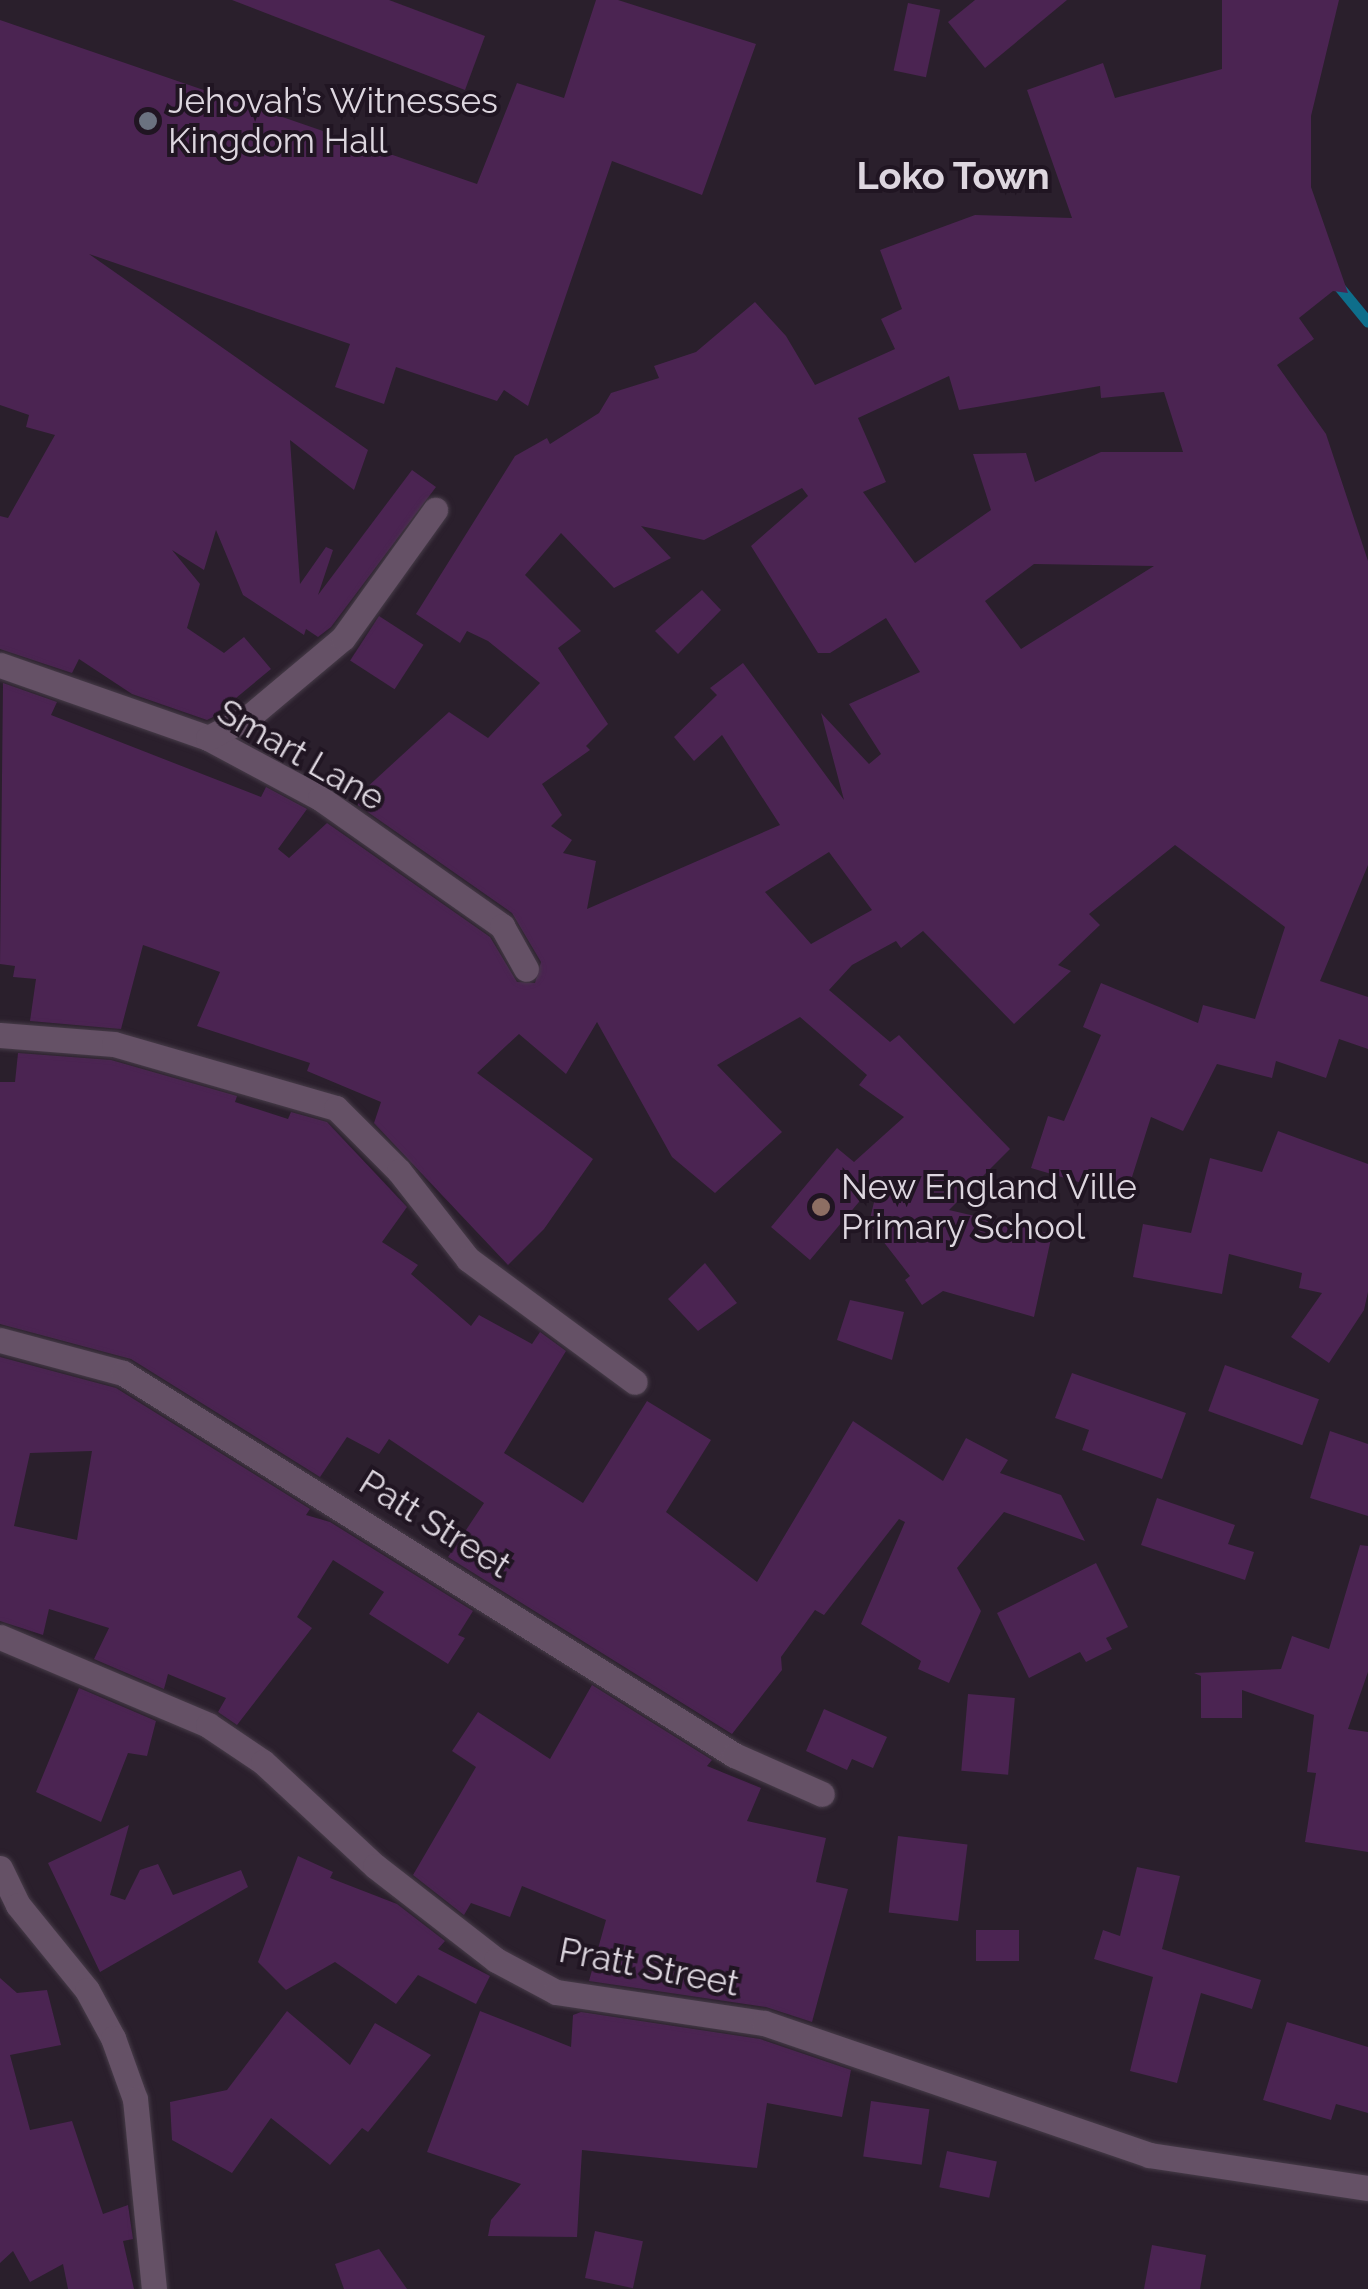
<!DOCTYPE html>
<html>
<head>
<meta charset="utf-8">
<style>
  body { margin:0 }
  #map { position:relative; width:1368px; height:2289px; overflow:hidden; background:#2a1f2c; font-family:Raleway,sans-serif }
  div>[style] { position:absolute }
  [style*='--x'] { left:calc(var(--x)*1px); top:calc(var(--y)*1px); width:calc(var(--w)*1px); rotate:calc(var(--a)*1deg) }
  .stream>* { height:11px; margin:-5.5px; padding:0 5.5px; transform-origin:5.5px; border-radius:5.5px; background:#0e6e8b }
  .building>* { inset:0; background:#4b2452; transform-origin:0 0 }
  .roads { filter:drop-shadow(0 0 2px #473c49) drop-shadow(0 0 2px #473c49) }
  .minor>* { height:25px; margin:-12.5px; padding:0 12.5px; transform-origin:12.5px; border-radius:12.5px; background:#655166 }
  .dots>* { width:28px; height:28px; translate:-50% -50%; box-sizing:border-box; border:5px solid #201522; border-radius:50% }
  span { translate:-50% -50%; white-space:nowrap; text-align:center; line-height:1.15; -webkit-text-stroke:8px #201522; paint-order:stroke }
  .poi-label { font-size:35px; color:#ddd6df }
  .left { translate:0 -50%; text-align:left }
  .street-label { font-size:35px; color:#ddd6df }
  .neighbourhood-label { font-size:38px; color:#ddd6df; font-weight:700 }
</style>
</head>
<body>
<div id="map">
  <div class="stream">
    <div style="--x:1336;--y:283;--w:50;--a:50.6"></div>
  </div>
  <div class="building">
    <div style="clip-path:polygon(232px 0,389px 0,485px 36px,465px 90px)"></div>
    <div style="clip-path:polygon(596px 0,618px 0,756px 44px,702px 195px,612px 161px,528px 406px,504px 390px,497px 401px,396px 367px,384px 404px,335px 387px,350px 344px,89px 254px,368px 450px,354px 490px,290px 440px,300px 584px,326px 547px,333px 550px,318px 595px,412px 470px,436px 487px,331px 627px,318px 637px,306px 629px,304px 635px,243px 595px,216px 530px,204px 570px,172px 550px,200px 584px,187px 628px,224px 653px,244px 637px,271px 669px,213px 717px,207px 720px,132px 694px,79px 659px,72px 673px,0 649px,0 516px,8px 518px,55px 435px,26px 427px,29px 415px,0 405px,0 20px,477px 184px,517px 83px,564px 98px)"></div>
    <div style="clip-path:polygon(975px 0,1067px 0,985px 68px,948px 22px)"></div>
    <div style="clip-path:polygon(evenodd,1222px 0,1339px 0,1311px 116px,1311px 187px,1348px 293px,1333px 291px,1299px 318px,1314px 339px,1277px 365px,1326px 434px,1368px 561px,1368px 865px,1320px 981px,1368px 997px,1368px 1049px,1339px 1039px,1326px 1078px,1276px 1061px,1272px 1078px,1217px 1064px,1183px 1131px,1151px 1117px,1126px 1196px,1031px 1168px,1048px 1116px,1064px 1121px,1101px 1035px,1083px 1027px,1101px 983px,1198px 1023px,1203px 1005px,1255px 1019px,1285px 927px,1175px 845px,1089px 914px,1100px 925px,1058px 965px,1071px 971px,1014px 1024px,923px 931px,901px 948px,896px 941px,852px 965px,829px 990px,890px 1042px,899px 1035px,1010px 1149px,949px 1210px,1052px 1234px,1034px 1317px,943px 1291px,922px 1305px,905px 1280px,910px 1276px,869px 1223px,880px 1177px,810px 1260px,771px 1227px,837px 1148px,854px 1162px,904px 1117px,859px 1085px,867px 1075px,800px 1017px,717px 1065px,782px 1132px,715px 1193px,672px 1157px,597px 1022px,566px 1074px,519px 1034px,477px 1073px,593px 1159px,544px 1229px,508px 1265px,374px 1123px,381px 1102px,307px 1071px,310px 1063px,197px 1026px,220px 972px,143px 945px,121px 1029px,30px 1021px,36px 979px,13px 977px,15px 966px,0 964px,3px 683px,57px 702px,51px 715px,261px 797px,266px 787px,307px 809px,278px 849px,289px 858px,327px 823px,490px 937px,517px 982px,535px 983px,541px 962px,512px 913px,352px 801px,449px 712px,488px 738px,540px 683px,488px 641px,467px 631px,460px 643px,416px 614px,515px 456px,547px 438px,550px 444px,599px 413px,611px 393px,659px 378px,654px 366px,696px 352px,755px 302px,786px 336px,815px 385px,895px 349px,881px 319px,902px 309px,880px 250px,975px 215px,1072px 218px,1027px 90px,1103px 63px,1115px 98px,1222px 69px,1222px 0,949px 376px,959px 410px,1100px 386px,1101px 398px,1164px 392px,1183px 452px,1101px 452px,1035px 482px,1026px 453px,973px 454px,991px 510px,915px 563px,863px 492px,886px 482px,858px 418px,949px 376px,1222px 0,802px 488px,808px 496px,751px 546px,818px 653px,830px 653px,886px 618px,920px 672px,849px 704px,881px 754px,869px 764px,821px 713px,844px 800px,743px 663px,710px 688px,717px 695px,674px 737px,694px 761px,722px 735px,780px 825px,587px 909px,596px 861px,563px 853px,572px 840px,551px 826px,562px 815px,542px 784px,590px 750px,586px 746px,608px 724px,558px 648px,581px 631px,525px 575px,561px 533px,614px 588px,671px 558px,641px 526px,704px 540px,802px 488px,1222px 0,1034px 564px,1154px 566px,1021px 649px,985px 601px,1034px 564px,1222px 0,829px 852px,872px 910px,811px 944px,765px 892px,829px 852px)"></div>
    <div style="left:908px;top:3px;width:33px;height:69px;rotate:12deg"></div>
    <div style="clip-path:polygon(702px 590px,721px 610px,678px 654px,655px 631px)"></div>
    <div style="left:379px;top:616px;width:53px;height:53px;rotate:33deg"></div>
    <div style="clip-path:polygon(18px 1053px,111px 1060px,237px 1096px,235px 1102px,288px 1119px,291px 1112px,327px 1122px,407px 1207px,382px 1242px,418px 1265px,411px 1274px,471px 1326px,479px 1315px,532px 1344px,540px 1332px,566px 1351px,504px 1453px,583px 1503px,647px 1401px,711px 1440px,666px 1512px,757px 1582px,853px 1421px,943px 1481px,966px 1438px,1008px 1460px,1000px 1473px,1061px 1495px,1085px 1541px,1004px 1512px,957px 1568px,981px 1611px,949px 1683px,918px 1669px,921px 1661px,861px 1624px,905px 1522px,899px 1519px,824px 1615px,815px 1610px,781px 1657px,782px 1670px,732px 1734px,448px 1557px,484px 1503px,389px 1439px,379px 1454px,347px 1437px,320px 1477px,131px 1359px,0 1324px,0 1082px,15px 1082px)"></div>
    <div style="clip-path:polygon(1278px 1131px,1368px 1164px,1368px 1292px,1364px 1310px,1329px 1363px,1291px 1337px,1322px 1293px,1299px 1288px,1302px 1273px,1229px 1254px,1222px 1294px,1133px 1277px,1143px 1224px,1191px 1233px,1210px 1158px,1262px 1172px)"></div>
    <div style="clip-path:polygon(705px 1263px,737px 1303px,698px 1331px,668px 1299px)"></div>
    <div style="clip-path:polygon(850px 1300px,904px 1312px,892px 1360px,837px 1340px)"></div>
    <div style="clip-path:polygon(evenodd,0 1357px,116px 1388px,310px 1509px,306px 1515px,330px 1522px,473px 1611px,458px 1635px,465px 1638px,448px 1664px,369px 1614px,384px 1592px,333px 1560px,297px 1617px,312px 1628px,237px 1725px,218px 1712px,226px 1698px,168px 1674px,164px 1689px,94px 1659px,109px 1628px,49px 1609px,43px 1635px,0 1621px,0 1357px,92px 1451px,77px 1540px,14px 1526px,30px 1453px,92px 1451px)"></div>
    <div style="left:1225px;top:1365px;width:100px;height:49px;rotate:20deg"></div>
    <div style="clip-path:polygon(1072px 1373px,1186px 1413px,1162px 1479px,1082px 1450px,1089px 1430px,1055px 1418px)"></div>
    <div style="clip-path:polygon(1330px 1431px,1368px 1444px,1368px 1516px,1310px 1498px)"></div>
    <div style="clip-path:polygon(1157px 1498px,1235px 1525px,1228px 1544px,1254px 1552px,1245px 1580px,1141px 1545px)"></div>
    <div style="clip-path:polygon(1360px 1545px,1368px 1546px,1368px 1672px,1348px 1729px,1368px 1732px,1368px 1852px,1305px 1842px,1316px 1773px,1307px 1772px,1314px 1715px,1242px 1690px,1242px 1718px,1201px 1718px,1201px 1676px,1194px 1673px,1281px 1669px,1292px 1636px,1329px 1649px)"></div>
    <div style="clip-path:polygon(1096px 1563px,1128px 1627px,1106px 1638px,1112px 1649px,1086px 1662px,1080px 1652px,1029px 1678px,997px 1613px)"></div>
    <div style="clip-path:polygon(592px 1685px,712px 1760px,707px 1766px,761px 1788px,747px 1821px,826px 1838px,816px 1882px,848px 1889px,812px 2022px,766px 2007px,589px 1981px,606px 1920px,522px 1886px,510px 1917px,471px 1903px,464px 1915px,413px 1875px,476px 1767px,452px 1751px,478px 1712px,550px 1759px)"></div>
    <div style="clip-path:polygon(79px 1688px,156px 1721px,147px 1756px,128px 1753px,101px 1822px,36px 1792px)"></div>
    <div style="left:968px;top:1694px;width:47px;height:77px;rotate:5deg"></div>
    <div style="clip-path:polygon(824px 1709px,887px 1737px,873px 1768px,852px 1759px,847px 1770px,806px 1751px)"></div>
    <div style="clip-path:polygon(129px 1825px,110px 1895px,125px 1900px,140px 1870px,158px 1864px,173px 1895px,241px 1870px,248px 1887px,100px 1972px,48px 1863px)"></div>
    <div style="left:898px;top:1836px;width:70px;height:77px;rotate:7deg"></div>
    <div style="clip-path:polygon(298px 1856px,333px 1872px,330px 1878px,397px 1904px,445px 1941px,438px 1949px,490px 1976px,476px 2004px,418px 1975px,396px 2004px,335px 1962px,286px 1990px,258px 1962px)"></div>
    <div style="clip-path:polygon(1137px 1867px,1180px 1876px,1162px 1949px,1261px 1980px,1252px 2009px,1201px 1993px,1177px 2083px,1130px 2071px,1153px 1977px,1094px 1959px,1103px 1930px,1120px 1936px)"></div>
    <div style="left:976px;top:1930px;width:43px;height:31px"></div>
    <div style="clip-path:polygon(0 1978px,17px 1993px,47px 1990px,61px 2045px,10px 2055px,30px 2130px,72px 2121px,103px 2214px,128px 2205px,133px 2239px,123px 2241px,134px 2289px,68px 2289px,63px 2264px,30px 2282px,13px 2251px,0 2263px)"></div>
    <div style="clip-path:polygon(287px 2011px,350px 2065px,375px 2023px,431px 2055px,368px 2132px,362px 2128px,330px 2165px,271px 2118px,232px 2173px,172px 2140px,170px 2102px,227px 2090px)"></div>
    <div style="clip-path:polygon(480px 2011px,571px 2047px,573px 2015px,581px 2012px,760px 2039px,851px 2070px,842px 2117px,767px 2103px,757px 2168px,582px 2150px,577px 2237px,488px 2236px,491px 2220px,521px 2184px,427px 2152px)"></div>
    <div style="clip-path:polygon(1287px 2022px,1368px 2047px,1368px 2113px,1336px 2104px,1331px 2120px,1263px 2100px)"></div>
    <div style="left:871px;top:2101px;width:59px;height:56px;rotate:8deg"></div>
    <div style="left:947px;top:2151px;width:51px;height:37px;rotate:12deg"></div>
    <div style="left:595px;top:2231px;width:49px;height:48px;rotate:12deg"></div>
    <div style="clip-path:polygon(1152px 2245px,1206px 2255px,1200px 2289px,1144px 2289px)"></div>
    <div style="clip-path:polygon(379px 2249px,407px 2289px,344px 2289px,335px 2264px)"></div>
  </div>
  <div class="roads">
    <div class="minor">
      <div style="--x:0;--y:665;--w:220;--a:19.3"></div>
      <div style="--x:208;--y:738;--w:127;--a:28.2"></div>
      <div style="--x:320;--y:798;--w:223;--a:35.1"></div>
      <div style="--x:502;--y:926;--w:49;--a:60.8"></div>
      <div style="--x:208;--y:738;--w:47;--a:-27.6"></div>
      <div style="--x:250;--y:716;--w:121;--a:-40"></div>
      <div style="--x:343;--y:638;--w:158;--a:-54.3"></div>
      <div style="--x:0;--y:1035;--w:114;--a:4.5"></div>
      <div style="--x:114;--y:1044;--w:231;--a:16.1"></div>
      <div style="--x:336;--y:1108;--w:89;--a:45"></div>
      <div style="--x:399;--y:1171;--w:112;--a:51.9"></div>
      <div style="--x:468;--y:1259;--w:207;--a:36.4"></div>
      <div style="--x:0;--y:1340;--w:127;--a:15"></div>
      <div style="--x:123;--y:1373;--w:721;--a:32.01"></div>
      <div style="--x:734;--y:1755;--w:96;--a:23.9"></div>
      <div style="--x:0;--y:1637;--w:226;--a:22.9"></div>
      <div style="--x:208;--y:1725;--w:66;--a:33.9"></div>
      <div style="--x:263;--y:1762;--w:153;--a:42.9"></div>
      <div style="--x:375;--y:1866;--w:153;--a:37.8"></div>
      <div style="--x:496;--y:1960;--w:68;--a:28.1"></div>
      <div style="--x:556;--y:1992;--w:210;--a:8.5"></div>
      <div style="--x:764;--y:2023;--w:407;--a:18.9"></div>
      <div style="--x:1149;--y:2155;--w:221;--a:8.6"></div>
      <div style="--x:0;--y:1868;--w:41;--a:64.1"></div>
      <div style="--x:18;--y:1905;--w:109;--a:50.9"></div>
      <div style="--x:87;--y:1990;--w:55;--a:61.6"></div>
      <div style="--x:113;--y:2038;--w:65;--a:70.2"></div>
      <div style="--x:135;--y:2099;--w:191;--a:84.3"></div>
    </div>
  </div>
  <div class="dots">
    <div style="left:148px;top:121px;background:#6b7280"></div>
    <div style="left:821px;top:1207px;background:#8d6e63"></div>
  </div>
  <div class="poi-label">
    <span class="left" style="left:168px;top:121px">Jehovah’s Witnesses<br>Kingdom Hall</span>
    <span class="left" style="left:841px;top:1207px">New England Ville<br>Primary School</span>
  </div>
  <div class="street-label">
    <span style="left:301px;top:755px;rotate:30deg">Smart Lane</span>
    <span style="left:435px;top:1524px;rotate:32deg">Patt Street</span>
    <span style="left:649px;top:1967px;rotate:11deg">Pratt Street</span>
  </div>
  <div class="neighbourhood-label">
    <span style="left:953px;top:176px">Loko Town</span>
  </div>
</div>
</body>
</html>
